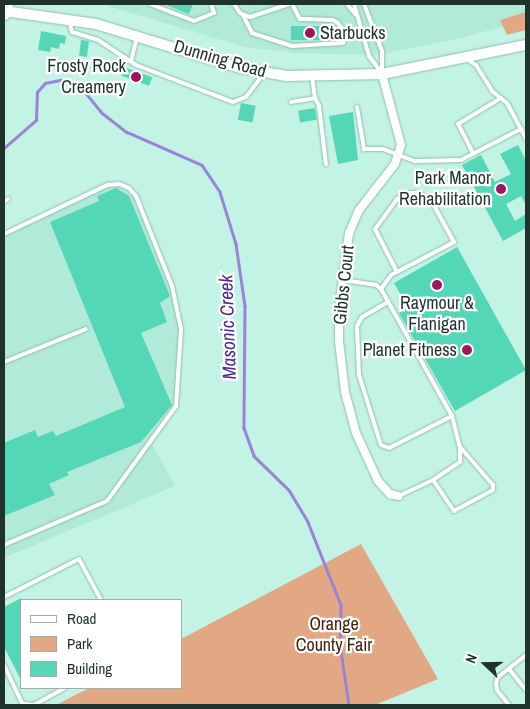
<!DOCTYPE html>
<html>
<head>
<meta charset="utf-8">
<style>
  body { margin:0 }
  #map { position:relative; width:530px; height:709px; overflow:hidden; background:#c3f3e4; font-family:"Archivo Narrow",sans-serif }
  div>[style] { position:absolute }
  [style*='--x'] { left:calc(var(--x)*1px); top:calc(var(--y)*1px); width:calc(var(--w)*1px); rotate:calc(var(--a)*1deg) }
  .built>* { inset:0; background:#b1ead8 }
  .green>* { inset:0; background:#e2a883 }
  .stream>* { height:2.5px; margin:-1.25px; padding:0 1.25px; transform-origin:1.25px; border-radius:1.25px; background:#9884d8 }
  .building>* { inset:0; background:#54d7b7; transform-origin:0 0 }
  .roads { filter:drop-shadow(0 0 1px #90beb0) drop-shadow(0 0 1px #90beb0) }
  .lane>* { height:4px; margin:-2px; padding:0 2px; transform-origin:2px; border-radius:2px; background:#fff }
  .street>* { height:8px; margin:-4px; padding:0 4px; transform-origin:4px; border-radius:4px; background:#fff }
  .secondary>* { height:10px; margin:-5px; padding:0 5px; transform-origin:5px; border-radius:5px; background:#fff }
  .primary>* { height:11px; margin:-5.5px; padding:0 5.5px; transform-origin:5.5px; border-radius:5.5px; background:#fff }
  .dots>* { width:14px; height:14px; translate:-50% -50%; box-sizing:border-box; border:2px solid #fff; border-radius:50% }
  span { translate:-50% -50%; white-space:nowrap; text-align:center; line-height:1.15; -webkit-text-stroke:4.5px #fff; paint-order:stroke }
  .poi-label { font-size:18px; color:#1f322c }
  .left { translate:0 -50%; text-align:left }
  .right { translate:-100% -50%; text-align:right }
  .street-label { font-size:18px; color:#1f322c }
  .park-label { font-size:18px; color:#422108 }
  .water-label { font-size:19px; color:#4c298c; font-style:italic }
  .frame { position:absolute; inset:0; border:5px solid #1f322c; pointer-events:none }
  .legend { position:absolute; left:20px; top:599px; width:162px; height:90px; box-sizing:border-box; background:#fff; border:1px solid #a5adab; margin:0; padding:6px 9px; list-style:none; font-size:15px; color:#1f322c }
  .legend li { display:flex; align-items:center; gap:10px; height:25px }
  .legend b { width:25px; border:1px solid #a5adab }
  .north { position:absolute; left:460px; top:639px; width:50px; height:50px; -webkit-text-stroke:4px #fff; paint-order:stroke; rotate:291deg; font-size:14px; font-weight:700; line-height:20px; text-align:center; color:#1f322c }
  .north::after { content:''; display:block; margin:auto; width:18px; height:22px; background:#1f322c; clip-path:polygon(50% 0,100% 100%,50% 72%,0 100%) }
</style>
</head>
<body>
<div id="map">
  <div class="built">
    <div style="clip-path:polygon(101px 4px,526px 4px,526px 20px,461px 38px,377px 55px,297px 53px,245px 47px)"></div>
    <div style="clip-path:polygon(119px 184px,133px 192px,172px 286px,181px 329px,176px 406px,151px 442px,175px 486px,4px 558px,4px 234px,107px 185px)"></div>
  </div>
  <div class="green">
    <div style="clip-path:polygon(526px 12px,526px 30px,507px 35px,500px 20px)"></div>
    <div style="clip-path:polygon(361px 544px,438px 679px,375px 705px,56px 705px,89px 688px,181px 688px,181px 639px)"></div>
  </div>
  <div class="stream">
    <div style="--x:4;--y:148;--w:43;--a:-41.2"></div>
    <div style="--x:36;--y:120;--w:28;--a:-88"></div>
    <div style="--x:37;--y:92;--w:12;--a:-48"></div>
    <div style="--x:45;--y:83;--w:16;--a:-11"></div>
    <div style="--x:61;--y:80;--w:21;--a:19"></div>
    <div style="--x:81;--y:87;--w:32;--a:51"></div>
    <div style="--x:101;--y:112;--w:33;--a:38"></div>
    <div style="--x:127;--y:132;--w:82;--a:23.7"></div>
    <div style="--x:202;--y:165;--w:32;--a:56"></div>
    <div style="--x:220;--y:192;--w:54;--a:72.9"></div>
    <div style="--x:236;--y:244;--w:63;--a:81.7"></div>
    <div style="--x:245;--y:306;--w:122;--a:90.5"></div>
    <div style="--x:244;--y:428;--w:30;--a:70"></div>
    <div style="--x:254;--y:456;--w:49;--a:44.2"></div>
    <div style="--x:289;--y:490;--w:37;--a:59"></div>
    <div style="--x:308;--y:522;--w:89;--a:68.3"></div>
    <div style="--x:341;--y:605;--w:39;--a:91"></div>
    <div style="--x:340;--y:644;--w:62;--a:81.6"></div>
  </div>
  <div class="building">
    <div style="clip-path:polygon(164px 4px,193px 4px,189px 14px)"></div>
    <div style="left:330px;top:26px;width:14px;height:39px;rotate:90deg"></div>
    <div style="clip-path:polygon(41px 31px,66px 36px,65px 44px,60px 43px,59px 49px,51px 47px,50px 52px,38px 50px)"></div>
    <div style="left:81px;top:40px;width:8px;height:16px;rotate:7deg"></div>
    <div style="left:124px;top:67px;width:30px;height:9px;rotate:20deg"></div>
    <div style="left:241px;top:103px;width:15px;height:17px;rotate:11deg"></div>
    <div style="left:315px;top:108px;width:12px;height:17px;rotate:81deg"></div>
    <div style="clip-path:polygon(353px 112px,358px 160px,338px 164px,329px 116px)"></div>
    <div style="clip-path:polygon(518px 145px,526px 161px,526px 205px,521px 196px,506px 204px,515px 221px,526px 214px,526px 228px,503px 241px,462px 165px,481px 155px,495px 182px,511px 174px,500px 154px)"></div>
    <div style="clip-path:polygon(116px 188px,129px 196px,170px 296px,160px 303px,167px 322px,141px 333px,172px 405px,141px 442px,67px 472px,69px 475px,49px 484px,55px 495px,4px 516px,4px 443px,35px 430px,38px 437px,53px 431px,56px 436px,125px 407px,50px 222px,99px 201px,97px 196px)"></div>
    <div style="clip-path:polygon(457px 247px,526px 370px,455px 411px,399px 313px,408px 308px,394px 283px)"></div>
    <div style="clip-path:polygon(21px 598px,21px 680px,4px 647px,4px 607px)"></div>
  </div>
  <div class="roads">
    <div class="lane">
      <div style="--x:150;--y:4;--w:47;--a:21.1"></div>
      <div style="--x:194;--y:21;--w:22;--a:-22"></div>
      <div style="--x:214;--y:13;--w:9;--a:-108"></div>
      <div style="--x:234;--y:4;--w:11;--a:56"></div>
      <div style="--x:240;--y:13;--w:11;--a:22"></div>
      <div style="--x:250;--y:17;--w:41;--a:-18.4"></div>
      <div style="--x:347;--y:4;--w:13;--a:51"></div>
      <div style="--x:354;--y:4;--w:54;--a:73.9"></div>
      <div style="--x:369;--y:56;--w:20;--a:53"></div>
      <div style="--x:364;--y:4;--w:50;--a:69"></div>
      <div style="--x:382;--y:51;--w:21;--a:90"></div>
      <div style="--x:243;--y:15;--w:20;--a:63"></div>
      <div style="--x:252;--y:33;--w:42;--a:18"></div>
      <div style="--x:292;--y:46;--w:51;--a:-3.4"></div>
      <div style="--x:343;--y:43;--w:13;--a:-90"></div>
      <div style="--x:343;--y:30;--w:9;--a:-126"></div>
      <div style="--x:338;--y:23;--w:6;--a:-149"></div>
      <div style="--x:333;--y:20;--w:33;--a:-178"></div>
      <div style="--x:300;--y:19;--w:17;--a:-118"></div>
      <div style="--x:69;--y:20;--w:12;--a:76"></div>
      <div style="--x:72;--y:32;--w:27;--a:17"></div>
      <div style="--x:98;--y:40;--w:45;--a:33.3"></div>
      <div style="--x:136;--y:65;--w:104;--a:20.9"></div>
      <div style="--x:233;--y:102;--w:14;--a:-21"></div>
      <div style="--x:246;--y:97;--w:30;--a:-53"></div>
      <div style="--x:467;--y:59;--w:11;--a:34"></div>
      <div style="--x:476;--y:65;--w:31;--a:58"></div>
      <div style="--x:492;--y:91;--w:19;--a:39"></div>
      <div style="--x:507;--y:103;--w:30;--a:62"></div>
      <div style="--x:131;--y:61;--w:25;--a:-76"></div>
      <div style="--x:315;--y:98;--w:9;--a:63"></div>
      <div style="--x:319;--y:106;--w:59;--a:83.2"></div>
      <div style="--x:291;--y:102;--w:24;--a:-9"></div>
      <div style="--x:315;--y:98;--w:22;--a:-98"></div>
      <div style="--x:357;--y:107;--w:43;--a:80.5"></div>
      <div style="--x:364;--y:149;--w:19;--a:0"></div>
      <div style="--x:383;--y:149;--w:34;--a:21"></div>
      <div style="--x:415;--y:161;--w:46;--a:-1.2"></div>
      <div style="--x:461;--y:160;--w:68;--a:-27.3"></div>
      <div style="--x:521;--y:129;--w:11;--a:63"></div>
      <div style="--x:473;--y:153;--w:33;--a:-117"></div>
      <div style="--x:458;--y:124;--w:50;--a:-31.2"></div>
      <div style="--x:4;--y:202;--w:5;--a:-37"></div>
      <div style="--x:4;--y:234;--w:114;--a:-25.4"></div>
      <div style="--x:107;--y:185;--w:12;--a:-5"></div>
      <div style="--x:119;--y:184;--w:11;--a:22"></div>
      <div style="--x:129;--y:188;--w:11;--a:49"></div>
      <div style="--x:136;--y:196;--w:97;--a:68.2"></div>
      <div style="--x:172;--y:286;--w:44;--a:78.2"></div>
      <div style="--x:181;--y:329;--w:77;--a:93.7"></div>
      <div style="--x:176;--y:406;--w:117;--a:126"></div>
      <div style="--x:107;--y:501;--w:112;--a:156.9"></div>
      <div style="--x:342;--y:280;--w:34;--a:8"></div>
      <div style="--x:376;--y:285;--w:6;--a:39"></div>
      <div style="--x:381;--y:289;--w:145;--a:60.8"></div>
      <div style="--x:452;--y:416;--w:32;--a:76"></div>
      <div style="--x:460;--y:447;--w:50;--a:49"></div>
      <div style="--x:493;--y:485;--w:5;--a:90"></div>
      <div style="--x:493;--y:490;--w:44;--a:151.7"></div>
      <div style="--x:454;--y:511;--w:37;--a:-124"></div>
      <div style="--x:433;--y:480;--w:38;--a:155"></div>
      <div style="--x:381;--y:289;--w:17;--a:-54"></div>
      <div style="--x:391;--y:275;--w:71;--a:-27.6"></div>
      <div style="--x:454;--y:242;--w:46;--a:-118.8"></div>
      <div style="--x:432;--y:202;--w:16;--a:-145"></div>
      <div style="--x:419;--y:193;--w:9;--a:180"></div>
      <div style="--x:410;--y:193;--w:14;--a:155"></div>
      <div style="--x:397;--y:199;--w:37;--a:126"></div>
      <div style="--x:375;--y:229;--w:48;--a:62.9"></div>
      <div style="--x:388;--y:302;--w:30;--a:150"></div>
      <div style="--x:362;--y:317;--w:10;--a:119"></div>
      <div style="--x:357;--y:326;--w:49;--a:87.7"></div>
      <div style="--x:359;--y:375;--w:73;--a:72.6"></div>
      <div style="--x:381;--y:445;--w:9;--a:21"></div>
      <div style="--x:389;--y:448;--w:71;--a:-26.9"></div>
      <div style="--x:4;--y:362;--w:88;--a:-21.9"></div>
      <div style="--x:433;--y:480;--w:32;--a:-34"></div>
      <div style="--x:460;--y:462;--w:15;--a:-90"></div>
      <div style="--x:4;--y:597;--w:84;--a:-26.9"></div>
      <div style="--x:79;--y:559;--w:47;--a:61.8"></div>
      <div style="--x:4;--y:665;--w:44;--a:64.6"></div>
      <div style="--x:509;--y:669;--w:27;--a:51"></div>
      <div style="--x:24;--y:704;--w:10;--a:6"></div>
      <div style="--x:34;--y:705;--w:35;--a:-29"></div>
      <div style="--x:509;--y:705;--w:19;--a:-129"></div>
      <div style="--x:497;--y:690;--w:7;--a:-98"></div>
      <div style="--x:496;--y:683;--w:6;--a:-72"></div>
      <div style="--x:498;--y:677;--w:36;--a:-38"></div>
    </div>
    <div class="street">
      <div style="--x:382;--y:74;--w:73;--a:75"></div>
      <div style="--x:401;--y:145;--w:20;--a:108"></div>
      <div style="--x:395;--y:164;--w:58;--a:128"></div>
      <div style="--x:359;--y:210;--w:25;--a:113"></div>
      <div style="--x:349;--y:233;--w:76;--a:97.6"></div>
      <div style="--x:339;--y:308;--w:33;--a:90"></div>
      <div style="--x:339;--y:341;--w:51;--a:83.3"></div>
      <div style="--x:345;--y:392;--w:42;--a:75"></div>
      <div style="--x:356;--y:433;--w:53;--a:65.4"></div>
      <div style="--x:378;--y:481;--w:18;--a:47"></div>
      <div style="--x:390;--y:494;--w:9;--a:13"></div>
    </div>
    <div class="secondary">
      <div style="--x:4;--y:11;--w:93;--a:8"></div>
      <div style="--x:96;--y:24;--w:147;--a:17"></div>
      <div style="--x:237;--y:67;--w:50;--a:10.4"></div>
      <div style="--x:286;--y:76;--w:96;--a:-1.2"></div>
      <div style="--x:382;--y:74;--w:147;--a:-11.4"></div>
    </div>
    <div class="primary">
      <div style="--x:4;--y:14;--w:10;--a:-73"></div>
    </div>
  </div>
  <div class="dots">
    <div style="left:310px;top:33px;background:#9e1461"></div>
    <div style="left:136px;top:77px;background:#9e1461"></div>
    <div style="left:501px;top:189px;background:#9e1461"></div>
    <div style="left:437px;top:285px;background:#9e1461"></div>
    <div style="left:467px;top:350px;background:#9e1461"></div>
  </div>
  <div class="poi-label">
    <span class="left" style="left:320px;top:33px">Starbucks</span>
    <span class="right" style="left:126px;top:77px">Frosty Rock<br>Creamery</span>
    <span class="right" style="left:491px;top:189px">Park Manor<br>Rehabilitation</span>
    <span style="left:437px;top:314px">Raymour &amp;<br>Flanigan</span>
    <span class="right" style="left:457px;top:350px">Planet Fitness</span>
  </div>
  <div class="street-label">
    <span style="left:220px;top:59px;rotate:16deg">Dunning Road</span>
    <span style="left:344px;top:285px;rotate:-84deg">Gibbs Court</span>
  </div>
  <div class="park-label">
    <span style="left:334px;top:635px">Orange<br>County Fair</span>
  </div>
  <div class="water-label">
    <span style="left:228px;top:327px;rotate:-92deg">Masonic Creek</span>
  </div>
  <div class="frame"></div>
  <ul class="legend">
  <li><b style="height:6px;background:#fff"></b>Road</li>
  <li><b style="height:14px;background:#e2a883"></b>Park</li>
  <li><b style="height:14px;background:#54d7b7"></b>Building</li>
  </ul>
  <div class="north">N</div>
</div>
</body>
</html>
